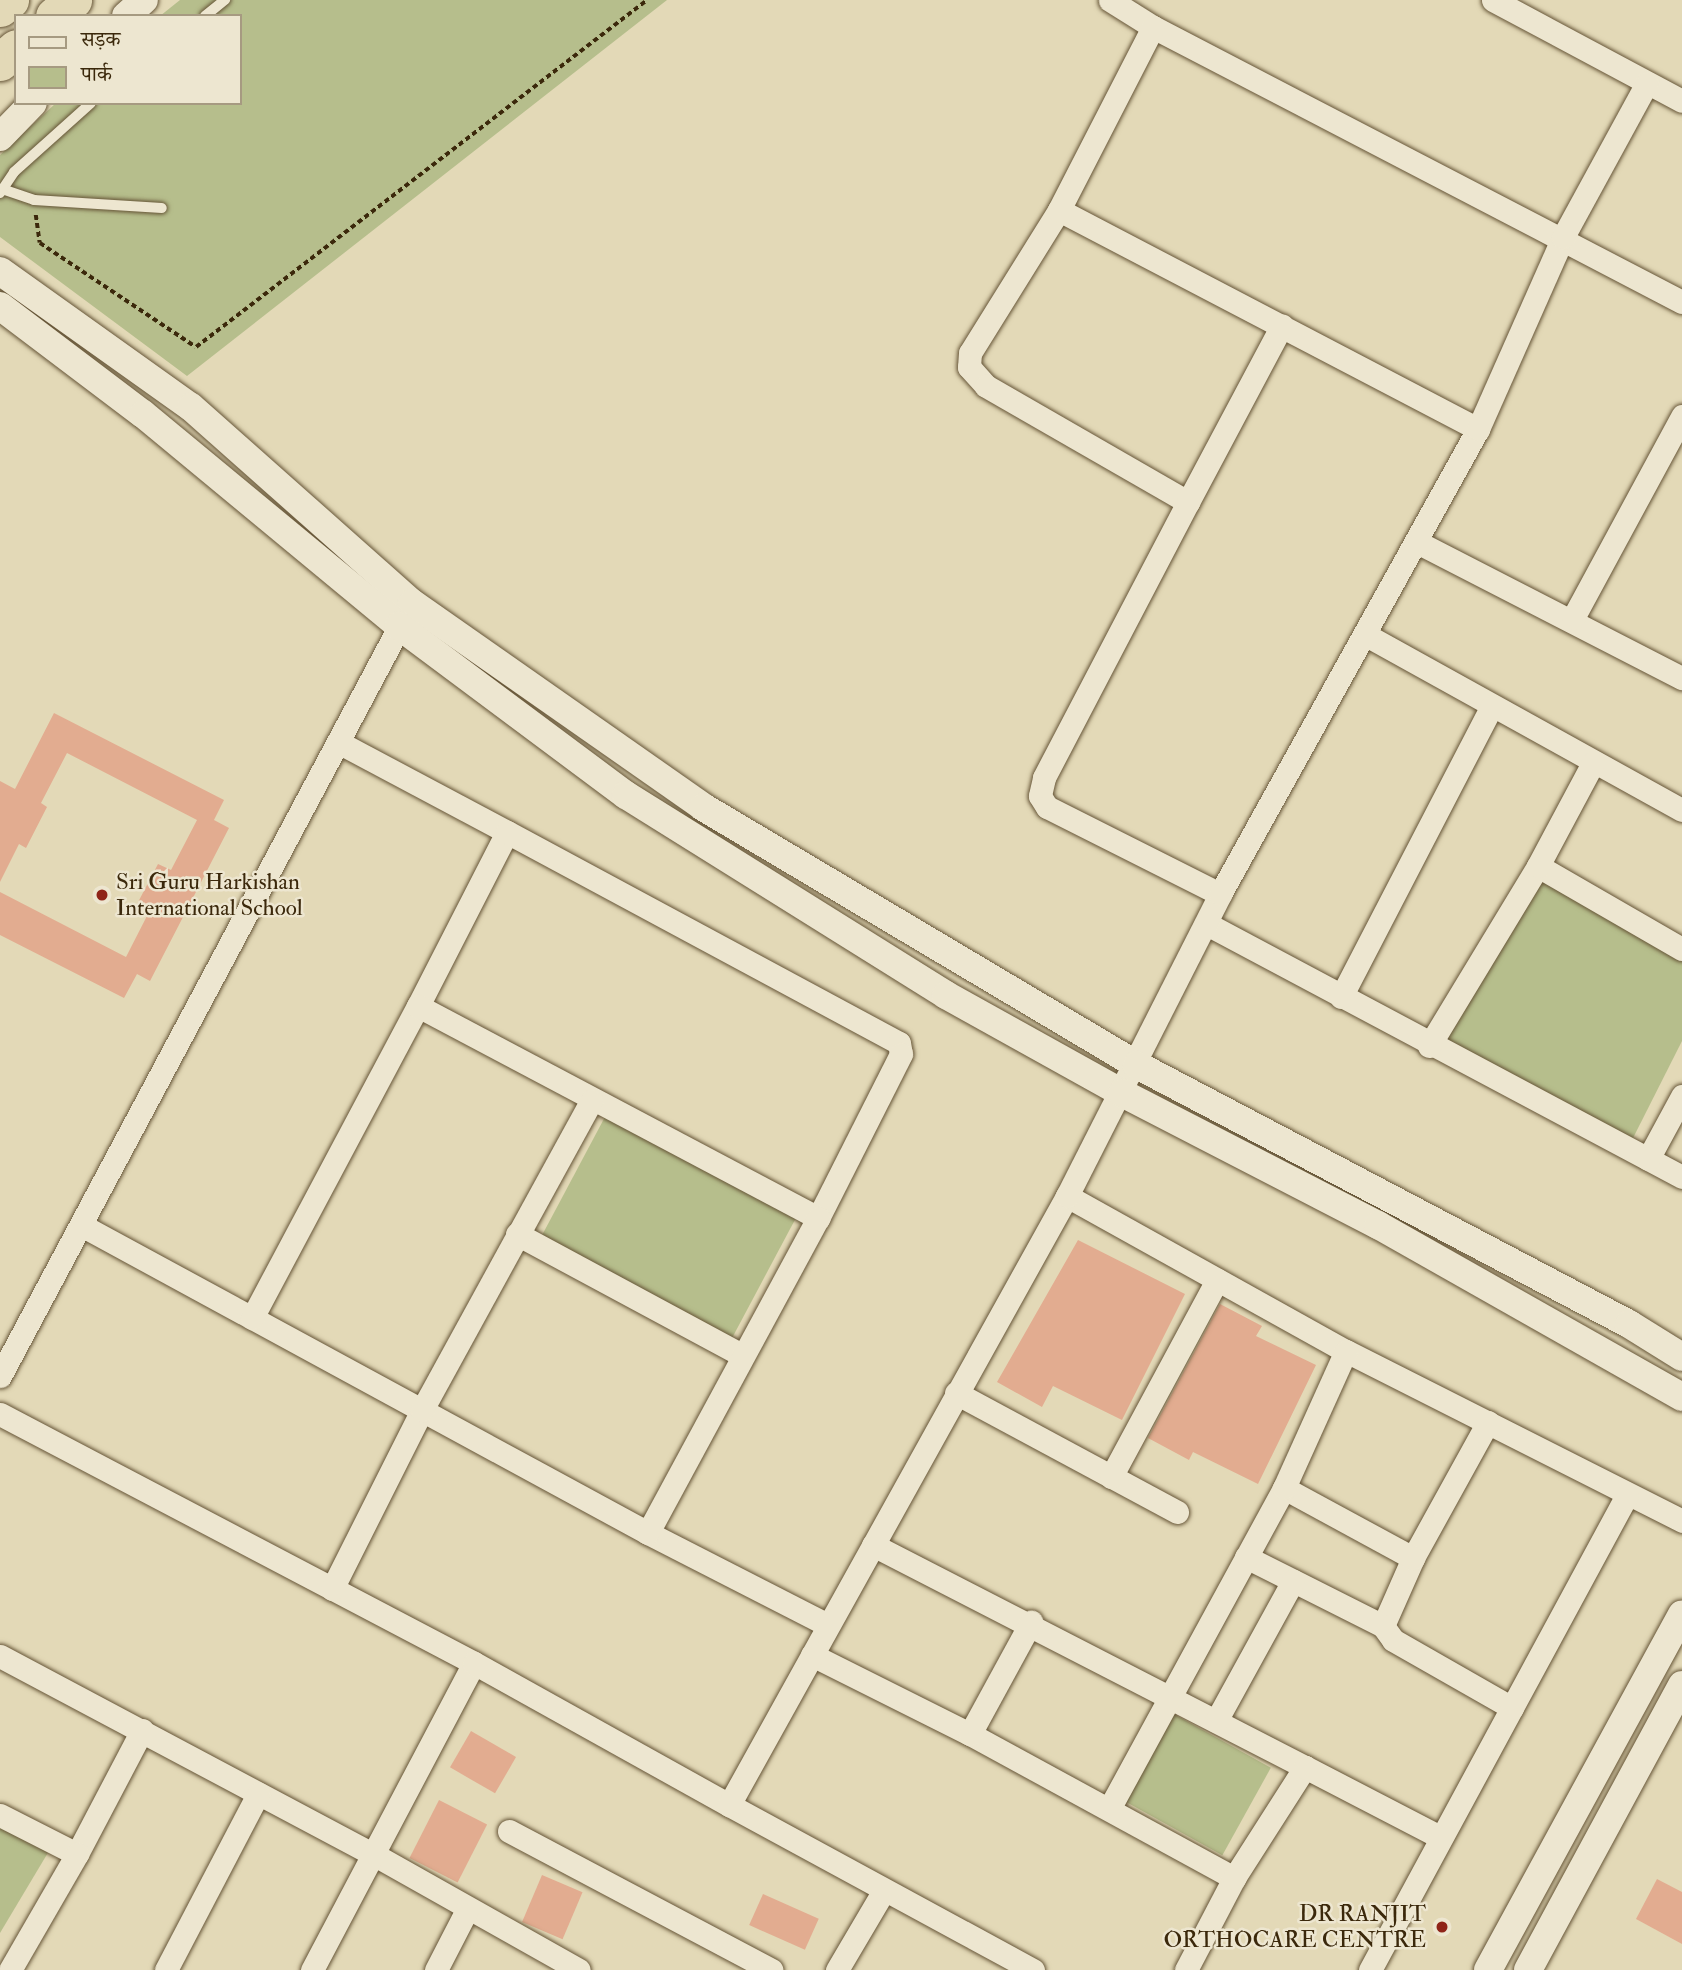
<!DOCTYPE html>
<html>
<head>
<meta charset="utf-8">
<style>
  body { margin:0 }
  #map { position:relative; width:1682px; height:1970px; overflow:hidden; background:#e3d9b7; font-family:"IM FELL Double Pica","Noto Serif Devanagari",serif }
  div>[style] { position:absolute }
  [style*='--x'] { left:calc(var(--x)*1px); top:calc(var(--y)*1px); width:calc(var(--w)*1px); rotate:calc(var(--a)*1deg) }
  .green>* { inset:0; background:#b6be8c; transform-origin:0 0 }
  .building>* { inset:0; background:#e2ac90; transform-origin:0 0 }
  .path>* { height:3.5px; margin-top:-1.75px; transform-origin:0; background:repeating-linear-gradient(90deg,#3b280b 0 5px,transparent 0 8.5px) }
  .roads { filter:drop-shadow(0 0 2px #655436) drop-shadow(0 0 2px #655436) }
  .service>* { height:10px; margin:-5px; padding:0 5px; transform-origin:5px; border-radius:5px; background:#ede6d0 }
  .minor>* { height:23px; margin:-11.5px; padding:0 11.5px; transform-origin:11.5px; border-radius:11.5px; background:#ede6d0 }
  .tertiary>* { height:28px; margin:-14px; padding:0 14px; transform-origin:14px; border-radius:14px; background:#ede6d0 }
  .trunk>* { height:37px; margin:-18.5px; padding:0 18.5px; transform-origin:18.5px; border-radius:18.5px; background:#e3d9b7 }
  .dots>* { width:19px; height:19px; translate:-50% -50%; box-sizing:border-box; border:4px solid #ede6d0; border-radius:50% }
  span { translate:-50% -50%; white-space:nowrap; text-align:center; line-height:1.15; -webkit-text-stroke:5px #ede6d0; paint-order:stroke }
  .poi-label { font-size:23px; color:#3b280b }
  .left { translate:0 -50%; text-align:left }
  .right { translate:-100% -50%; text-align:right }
  .legend { position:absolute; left:14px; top:14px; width:228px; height:91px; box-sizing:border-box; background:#ede6d0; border:2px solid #a69a81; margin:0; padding:9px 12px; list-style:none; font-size:21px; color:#3b280b }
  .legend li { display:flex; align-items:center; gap:14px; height:35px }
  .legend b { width:35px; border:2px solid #a69a81 }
</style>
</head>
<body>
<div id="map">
  <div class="green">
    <div style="clip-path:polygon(180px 0,667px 0,187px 376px,0 237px,0 155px,56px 103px,240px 103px,240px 16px,160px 16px)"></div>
    <div style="clip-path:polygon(1544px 877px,1682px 959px,1682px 1041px,1631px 1142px,1444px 1043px)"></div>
    <div style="left:606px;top:1115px;width:216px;height:140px;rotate:28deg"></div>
    <div style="left:1172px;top:1713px;width:113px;height:100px;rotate:29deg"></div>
    <div style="clip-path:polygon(0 1827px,49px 1851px,0 1933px)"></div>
  </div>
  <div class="building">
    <div style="clip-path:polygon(54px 713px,224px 800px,214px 820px,229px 828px,150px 981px,137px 974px,124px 998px,0 935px,0 892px,126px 957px,149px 912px,136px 906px,158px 864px,171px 870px,197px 820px,67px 753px,41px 803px,47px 807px,26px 848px,19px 844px,0 882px,0 781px,15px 789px)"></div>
    <div style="clip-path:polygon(1078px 1240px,1185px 1294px,1122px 1420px,1053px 1386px,1042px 1407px,997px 1382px)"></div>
    <div style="clip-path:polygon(1220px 1304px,1262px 1326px,1256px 1336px,1316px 1365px,1258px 1484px,1193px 1452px,1189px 1460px,1148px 1438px)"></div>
    <div style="left:471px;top:1731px;width:52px;height:42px;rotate:30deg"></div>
    <div style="left:439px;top:1800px;width:54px;height:65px;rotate:27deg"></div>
    <div style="left:542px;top:1875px;width:44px;height:51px;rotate:23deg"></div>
    <div style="clip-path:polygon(1657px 1879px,1682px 1892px,1682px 1944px,1636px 1919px)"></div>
    <div style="left:763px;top:1894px;width:61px;height:34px;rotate:24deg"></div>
  </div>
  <div class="path">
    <div style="--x:36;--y:215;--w:28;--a:82"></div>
    <div style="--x:40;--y:243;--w:187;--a:33.7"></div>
    <div style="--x:196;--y:347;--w:569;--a:-37.57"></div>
  </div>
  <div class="roads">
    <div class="service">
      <div style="--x:205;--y:16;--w:26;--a:-39"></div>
      <div style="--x:5;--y:190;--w:31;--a:19"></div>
      <div style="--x:34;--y:200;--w:128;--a:3.6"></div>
      <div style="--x:0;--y:193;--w:25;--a:-56"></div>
      <div style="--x:14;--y:172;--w:103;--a:-41.9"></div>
    </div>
    <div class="minor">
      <div style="--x:1110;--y:0;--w:51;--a:32.1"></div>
      <div style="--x:1153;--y:27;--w:596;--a:27.47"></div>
      <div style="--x:1493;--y:0;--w:214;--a:28.1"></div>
      <div style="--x:1153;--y:27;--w:206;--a:117.2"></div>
      <div style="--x:1059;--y:210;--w:168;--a:121.9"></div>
      <div style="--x:970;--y:353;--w:14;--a:94"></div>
      <div style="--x:969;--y:367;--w:25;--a:48"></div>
      <div style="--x:986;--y:386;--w:233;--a:29.9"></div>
      <div style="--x:1188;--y:502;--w:311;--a:117.6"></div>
      <div style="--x:1044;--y:778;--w:18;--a:103"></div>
      <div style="--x:1040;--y:796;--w:13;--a:58"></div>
      <div style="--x:1047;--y:807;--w:194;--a:26.7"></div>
      <div style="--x:1059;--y:210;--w:473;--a:27.6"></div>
      <div style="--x:1188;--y:502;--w:200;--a:-62"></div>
      <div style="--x:1417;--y:542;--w:298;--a:27.2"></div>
      <div style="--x:1573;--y:618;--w:230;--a:-61.6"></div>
      <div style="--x:1366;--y:635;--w:361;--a:29"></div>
      <div style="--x:338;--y:742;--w:191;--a:28"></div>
      <div style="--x:1538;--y:866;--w:166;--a:30"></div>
      <div style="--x:1207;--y:924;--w:538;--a:28.04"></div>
      <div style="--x:1341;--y:997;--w:328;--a:-62.6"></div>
      <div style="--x:418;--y:1006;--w:195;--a:-62.9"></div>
      <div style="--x:507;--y:832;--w:445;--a:28.3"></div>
      <div style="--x:899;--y:1043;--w:11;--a:80"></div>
      <div style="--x:901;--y:1054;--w:184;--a:116.8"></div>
      <div style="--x:1429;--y:1046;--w:210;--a:-58.8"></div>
      <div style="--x:1538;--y:866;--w:117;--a:-61.9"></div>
      <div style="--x:1648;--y:1159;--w:72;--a:-61.6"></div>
      <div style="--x:1067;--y:1196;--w:319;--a:29.1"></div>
      <div style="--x:1346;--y:1351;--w:377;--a:26.8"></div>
      <div style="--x:81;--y:1225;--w:645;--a:28.51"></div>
      <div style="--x:648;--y:1533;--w:202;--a:27.1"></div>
      <div style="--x:517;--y:1234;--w:255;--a:28.3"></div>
      <div style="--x:252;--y:1318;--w:353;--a:-62"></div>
      <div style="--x:418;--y:1006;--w:453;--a:27.9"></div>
      <div style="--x:818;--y:1218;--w:358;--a:118.4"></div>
      <div style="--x:0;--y:1376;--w:866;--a:-61.95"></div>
      <div style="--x:956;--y:1393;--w:251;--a:28.3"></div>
      <div style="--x:0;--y:1414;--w:535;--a:27.71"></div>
      <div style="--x:1488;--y:1422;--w:155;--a:118.9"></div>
      <div style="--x:1413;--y:1558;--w:74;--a:113.8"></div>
      <div style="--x:1383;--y:1626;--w:17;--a:54"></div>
      <div style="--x:1393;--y:1640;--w:137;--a:29.7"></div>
      <div style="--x:1111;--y:1477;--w:224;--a:-61.7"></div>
      <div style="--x:1284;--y:1488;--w:147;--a:28.5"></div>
      <div style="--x:873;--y:1545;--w:486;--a:27.2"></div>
      <div style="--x:1246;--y:1557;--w:153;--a:26.7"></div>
      <div style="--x:332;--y:1589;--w:200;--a:-63.3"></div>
      <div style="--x:422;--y:1410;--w:352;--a:-61.3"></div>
      <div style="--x:812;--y:1655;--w:177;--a:26.6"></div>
      <div style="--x:970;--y:1734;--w:301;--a:28.6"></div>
      <div style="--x:0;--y:1656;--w:422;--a:28"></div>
      <div style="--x:373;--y:1854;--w:236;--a:29.4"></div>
      <div style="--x:1216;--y:1721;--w:160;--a:-61.2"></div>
      <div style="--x:970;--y:1734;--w:128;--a:-61.4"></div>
      <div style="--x:1109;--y:1809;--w:366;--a:-61.4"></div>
      <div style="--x:1284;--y:1488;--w:150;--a:-65.7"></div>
      <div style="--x:0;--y:1815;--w:86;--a:26.9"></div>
      <div style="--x:77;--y:1854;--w:140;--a:-62.3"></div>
      <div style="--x:509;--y:1831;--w:297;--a:27.9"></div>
      <div style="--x:10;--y:1970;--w:134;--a:-60"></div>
      <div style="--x:166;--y:1970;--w:199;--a:-62.4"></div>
      <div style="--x:312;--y:1970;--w:347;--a:-62.2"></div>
      <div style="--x:474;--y:1663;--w:292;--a:29.1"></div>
      <div style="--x:436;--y:1970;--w:68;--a:-62.7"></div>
      <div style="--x:837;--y:1970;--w:91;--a:-59.5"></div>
      <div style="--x:1033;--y:1970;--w:346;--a:-151.5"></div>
      <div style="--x:729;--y:1805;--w:697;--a:-60.97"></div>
      <div style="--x:1067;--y:1196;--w:339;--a:-63.1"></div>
      <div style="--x:1220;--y:894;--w:532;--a:-60.98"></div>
      <div style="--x:1478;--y:429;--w:210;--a:-66.1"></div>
      <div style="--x:1563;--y:237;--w:175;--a:-61.4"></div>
      <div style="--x:1186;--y:1970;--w:104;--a:-62.4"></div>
      <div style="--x:1234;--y:1878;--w:132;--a:-57.4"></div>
      <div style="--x:1305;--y:1767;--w:152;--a:27.4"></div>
      <div style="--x:1370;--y:1970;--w:540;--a:-61.58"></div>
    </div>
    <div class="tertiary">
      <div style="--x:126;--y:16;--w:24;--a:-42"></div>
      <div style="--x:0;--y:137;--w:47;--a:-45.9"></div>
      <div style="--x:0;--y:271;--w:234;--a:35.5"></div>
      <div style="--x:191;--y:407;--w:295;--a:41.6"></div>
      <div style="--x:412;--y:603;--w:355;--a:35"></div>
      <div style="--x:703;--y:807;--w:505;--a:30.73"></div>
      <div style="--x:1137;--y:1065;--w:556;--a:27.76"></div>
      <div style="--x:1629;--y:1324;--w:62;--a:31.9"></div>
      <div style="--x:0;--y:306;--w:179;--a:37.1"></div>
      <div style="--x:143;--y:414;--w:332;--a:39.6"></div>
      <div style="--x:399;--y:626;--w:283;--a:36.7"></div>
      <div style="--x:626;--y:795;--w:377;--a:32"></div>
      <div style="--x:946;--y:995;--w:201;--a:29.1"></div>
      <div style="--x:1122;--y:1093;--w:288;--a:27.3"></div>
      <div style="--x:1378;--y:1225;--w:349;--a:29.5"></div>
      <div style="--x:1488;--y:1970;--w:405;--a:-61.4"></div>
      <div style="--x:1528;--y:1970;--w:324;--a:-61.6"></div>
    </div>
    <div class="trunk">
      <div style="--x:0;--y:8;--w:13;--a:-39"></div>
      <div style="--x:54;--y:16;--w:25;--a:-40"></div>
      <div style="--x:0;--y:62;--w:21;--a:-41"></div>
    </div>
  </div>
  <div class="dots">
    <div style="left:102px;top:895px;background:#8f2418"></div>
    <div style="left:1442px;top:1927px;background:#8f2418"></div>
  </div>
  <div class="poi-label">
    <span class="left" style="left:116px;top:895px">Sri Guru Harkishan<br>International School</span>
    <span class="right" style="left:1426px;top:1927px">DR RANJIT<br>ORTHOCARE CENTRE</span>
  </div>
  <ul class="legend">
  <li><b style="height:9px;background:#ede6d0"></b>सड़क</li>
  <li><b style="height:19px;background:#b6be8c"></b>पार्क</li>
  </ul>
</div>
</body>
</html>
